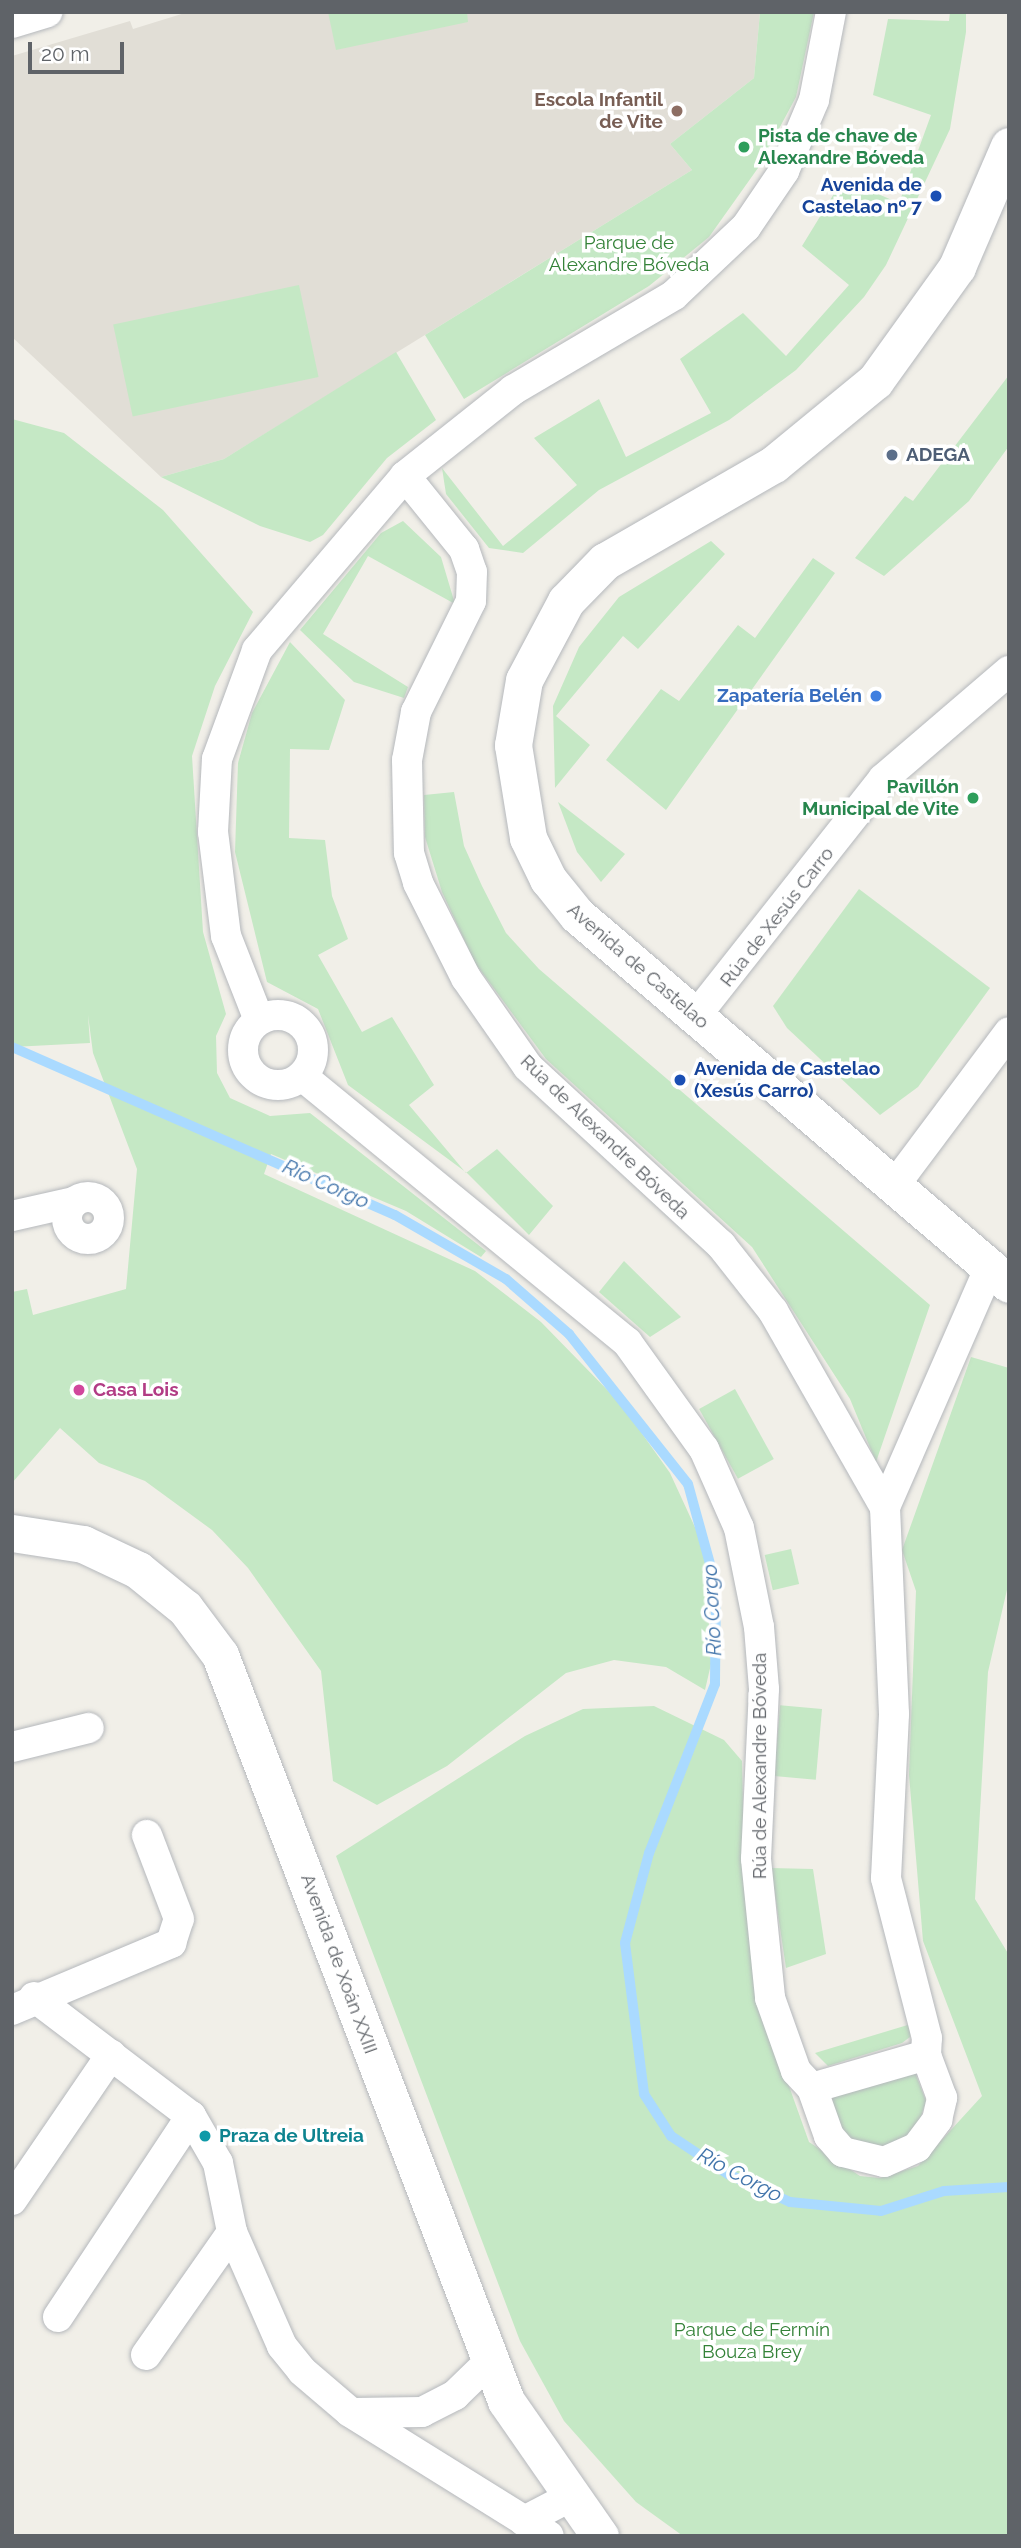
<!DOCTYPE html>
<html>
<head>
<meta charset="utf-8">
<style>
  body { margin:0 }
  #map { position:relative; width:1021px; height:2548px; overflow:hidden; background:#f1efe8; font-family:Raleway,sans-serif }
  div>[style] { position:absolute }
  [style*='--x'] { left:calc(var(--x)*1px); top:calc(var(--y)*1px); width:calc(var(--w)*1px); rotate:calc(var(--a)*1deg) }
  .education>* { inset:0; background:#e1ded6 }
  .green>* { inset:0; background:#c5e8c5; transform-origin:0 0 }
  .stream>* { height:10px; margin:-5px; padding:0 5px; transform-origin:5px; border-radius:5px; background:#aadaff }
  .roads { filter:drop-shadow(0 0 2px #b5b8bc) drop-shadow(0 0 2px #b5b8bc) }
  .minor>* { height:30px; margin:-15px; padding:0 15px; transform-origin:15px; border-radius:15px; background:#fff }
  .minor>.ring { margin:-15px; padding:0; box-sizing:content-box; background:none; border:30px solid #fff; border-radius:50% }
  .tertiary>* { height:37px; margin:-18.5px; padding:0 18.5px; transform-origin:18.5px; border-radius:18.5px; background:#fff }
  .dots>* { width:19px; height:19px; translate:-50% -50%; box-sizing:border-box; border:4px solid #fff; border-radius:50% }
  span { translate:-50% -50%; white-space:nowrap; text-align:center; line-height:1.15; -webkit-text-stroke:7px #fff; paint-order:stroke }
  .education-label { font-size:19px; color:#785e54; font-weight:700 }
  .right { translate:-100% -50%; text-align:right }
  .leisure-label { font-size:19px; color:#27864d; font-weight:700 }
  .left { translate:0 -50%; text-align:left }
  .transit-label { font-size:19px; color:#164399; font-weight:700 }
  .park-label { font-size:19px; color:#348238 }
  .service-label { font-size:19px; color:#4e5e75; font-weight:700 }
  .shop-label { font-size:19px; color:#366cbe; font-weight:700 }
  .street-label { font-size:19px; color:#5f6368 }
  .hotel-label { font-size:19px; color:#b23c85; font-weight:700 }
  .culture-label { font-size:19px; color:#0d838f; font-weight:700 }
  .water-label { font-size:21px; color:#4174aa; font-style:italic }
  .frame { position:absolute; inset:0; border:14px solid #5f6368; pointer-events:none }
  .scale { position:absolute; left:28px; top:42px; width:96px; height:32px; box-sizing:border-box; border:4px solid #5f6368; border-top:0; padding-left:9px; font-size:21px; line-height:24px; white-space:nowrap; color:#5f6368; -webkit-text-stroke:5px #fff; paint-order:stroke }
</style>
</head>
<body>
<div id="map">
  <div class="education">
    <div style="clip-path:polygon(188px 12px,760px 12px,754px 78px,670px 144px,692px 170px,224px 459px,161px 477px,12px 337px,12px 56px,130px 21px,133px 29px)"></div>
  </div>
  <div class="green">
    <div style="clip-path:polygon(328px 12px,467px 12px,468px 22px,336px 50px)"></div>
    <div style="clip-path:polygon(760px 12px,814px 12px,796px 97px,758px 168px,709px 237px,649px 286px,464px 399px,425px 335px,692px 170px,670px 144px,754px 78px)"></div>
    <div style="clip-path:polygon(950px 12px,966px 12px,966px 32px,950px 129px,886px 265px,864px 297px,796px 370px,729px 420px,599px 490px,523px 553px,489px 548px,446px 494px,442px 468px,503px 546px,577px 485px,534px 438px,599px 399px,626px 457px,711px 413px,680px 359px,743px 313px,786px 356px,849px 285px,802px 246px,843px 179px,899px 203px,931px 115px,873px 95px,888px 19px,949px 21px)"></div>
    <div style="left:299px;top:285px;width:94px;height:190px;rotate:78deg"></div>
    <div style="clip-path:polygon(396px 352px,436px 420px,387px 458px,323px 535px,310px 542px,260px 526px,161px 477px,224px 459px)"></div>
    <div style="clip-path:polygon(1009px 375px,1009px 446px,969px 501px,884px 576px,855px 558px,905px 496px,913px 501px)"></div>
    <div style="clip-path:polygon(12px 419px,64px 433px,163px 510px,253px 612px,215px 686px,192px 756px,203px 932px,226px 1014px,216px 1036px,217px 1073px,230px 1098px,270px 1116px,310px 1113px,486px 1251px,481px 1257px,406px 1211px,271px 1154px,264px 1174px,475px 1271px,541px 1322px,621px 1404px,670px 1473px,705px 1549px,711px 1664px,705px 1690px,666px 1667px,614px 1660px,566px 1673px,447px 1766px,377px 1805px,333px 1781px,321px 1671px,248px 1568px,212px 1530px,145px 1481px,99px 1463px,60px 1428px,12px 1483px,12px 1292px,27px 1289px,33px 1315px,126px 1289px,137px 1169px,93px 1053px,88px 1015px,90px 1043px,12px 1047px)"></div>
    <div style="clip-path:polygon(403px 521px,441px 557px,455px 604px,368px 556px,323px 634px,408px 687px,404px 698px,354px 682px,300px 630px,381px 533px)"></div>
    <div style="clip-path:polygon(711px 541px,725px 554px,638px 649px,623px 636px,556px 716px,590px 745px,555px 788px,553px 706px,579px 647px,619px 597px)"></div>
    <div style="clip-path:polygon(813px 558px,835px 573px,666px 810px,606px 760px,661px 689px,679px 701px,738px 625px,755px 638px)"></div>
    <div style="clip-path:polygon(290px 642px,345px 700px,329px 750px,290px 749px,289px 838px,325px 840px,332px 896px,348px 939px,318px 955px,362px 1032px,392px 1017px,434px 1085px,409px 1105px,466px 1173px,497px 1149px,553px 1206px,529px 1235px,467px 1173px,348px 1085px,318px 1009px,267px 982px,235px 852px,238px 763px,252px 713px)"></div>
    <div style="clip-path:polygon(454px 792px,464px 846px,482px 886px,506px 933px,539px 969px,930px 1305px,876px 1462px,850px 1399px,752px 1247px,546px 1059px,475px 963px,442px 892px,425px 837px,424px 795px)"></div>
    <div style="clip-path:polygon(558px 802px,625px 854px,601px 882px,577px 852px)"></div>
    <div style="clip-path:polygon(859px 889px,990px 988px,918px 1087px,880px 1115px,787px 1028px,773px 1006px)"></div>
    <div style="clip-path:polygon(624px 1261px,681px 1317px,650px 1337px,599px 1292px)"></div>
    <div style="clip-path:polygon(971px 1357px,1009px 1368px,1009px 1581px,988px 1672px,975px 1899px,1009px 1955px,1009px 2536px,683px 2536px,636px 2502px,564px 2421px,520px 2341px,336px 1856px,525px 1736px,583px 1709px,654px 1706px,724px 1740px,742px 1761px,745px 1892px,770px 2033px,809px 2142px,860px 2176px,880px 2178px,918px 2166px,982px 2096px,923px 1941px,909px 1775px,916px 1591px,902px 1550px)"></div>
    <div style="left:735px;top:1389px;width:80px;height:41px;rotate:61deg"></div>
    <div style="left:791px;top:1549px;width:36px;height:27px;rotate:77deg"></div>
    <div style="left:822px;top:1709px;width:71px;height:42px;rotate:95deg"></div>
    <div style="clip-path:polygon(771px 1868px,813px 1869px,826px 1954px,786px 1968px)"></div>
    <div style="clip-path:polygon(911px 2024px,910px 2037px,902px 2043px,828px 2066px,815px 2053px)"></div>
    <div style="clip-path:polygon(914px 2070px,926px 2101px,916px 2132px,890px 2149px,846px 2139px,829px 2098px)"></div>
  </div>
  <div class="stream">
    <div style="--x:12;--y:1047;--w:418;--a:23.7"></div>
    <div style="--x:395;--y:1215;--w:128;--a:30"></div>
    <div style="--x:506;--y:1279;--w:84;--a:41.1"></div>
    <div style="--x:569;--y:1334;--w:191;--a:51.6"></div>
    <div style="--x:688;--y:1484;--w:106;--a:74.6"></div>
    <div style="--x:716;--y:1586;--w:98;--a:90.6"></div>
    <div style="--x:715;--y:1684;--w:181;--a:111.3"></div>
    <div style="--x:649;--y:1853;--w:93;--a:104.9"></div>
    <div style="--x:625;--y:1943;--w:152;--a:82.8"></div>
    <div style="--x:644;--y:2094;--w:50;--a:57.3"></div>
    <div style="--x:671;--y:2136;--w:69;--a:33.7"></div>
    <div style="--x:728;--y:2174;--w:68;--a:24.3"></div>
    <div style="--x:790;--y:2202;--w:91;--a:5.6"></div>
    <div style="--x:881;--y:2211;--w:66;--a:-17.6"></div>
    <div style="--x:944;--y:2191;--w:65;--a:-3.5"></div>
  </div>
  <div class="roads">
    <div class="minor">
      <div style="--x:12;--y:23;--w:37;--a:-17"></div>
      <div style="--x:405;--y:476;--w:94;--a:51.1"></div>
      <div style="--x:464;--y:549;--w:24;--a:71"></div>
      <div style="--x:472;--y:572;--w:29;--a:92"></div>
      <div style="--x:471;--y:601;--w:124;--a:116.4"></div>
      <div style="--x:416;--y:712;--w:49;--a:100.6"></div>
      <div style="--x:407;--y:760;--w:93;--a:88.8"></div>
      <div style="--x:409;--y:853;--w:31;--a:73"></div>
      <div style="--x:418;--y:883;--w:106;--a:63.2"></div>
      <div style="--x:466;--y:978;--w:108;--a:55.1"></div>
      <div style="--x:528;--y:1067;--w:263;--a:42.7"></div>
      <div style="--x:721;--y:1245;--w:84;--a:51.8"></div>
      <div style="--x:773;--y:1311;--w:226;--a:60.3"></div>
      <div class="ring" style="left:243px;top:1015px;width:40px;height:40px"></div>
      <div style="--x:695;--y:1017;--w:303;--a:-51.7"></div>
      <div style="--x:883;--y:779;--w:166;--a:-40.6"></div>
      <div style="--x:259;--y:1020;--w:90;--a:-111.4"></div>
      <div style="--x:226;--y:936;--w:105;--a:-97.1"></div>
      <div style="--x:213;--y:832;--w:73;--a:-86.9"></div>
      <div style="--x:217;--y:759;--w:116;--a:-69.8"></div>
      <div style="--x:257;--y:650;--w:228;--a:-49.6"></div>
      <div style="--x:405;--y:476;--w:138;--a:-38.5"></div>
      <div style="--x:513;--y:390;--w:187;--a:-30.5"></div>
      <div style="--x:674;--y:295;--w:99;--a:-43.4"></div>
      <div style="--x:746;--y:227;--w:68;--a:-55.8"></div>
      <div style="--x:784;--y:171;--w:77;--a:-67.1"></div>
      <div style="--x:814;--y:100;--w:90;--a:-79.1"></div>
      <div style="--x:302;--y:1076;--w:420;--a:39.3"></div>
      <div style="--x:627;--y:1342;--w:132;--a:54.3"></div>
      <div style="--x:704;--y:1449;--w:86;--a:66.1"></div>
      <div style="--x:739;--y:1528;--w:101;--a:78.6"></div>
      <div style="--x:759;--y:1627;--w:62;--a:85.4"></div>
      <div style="--x:764;--y:1689;--w:170;--a:92.7"></div>
      <div style="--x:756;--y:1859;--w:140;--a:84.2"></div>
      <div style="--x:770;--y:1998;--w:77;--a:70.4"></div>
      <div style="--x:796;--y:2071;--w:23;--a:47"></div>
      <div style="--x:812;--y:2088;--w:119;--a:-16.1"></div>
      <div style="--x:926;--y:2055;--w:17;--a:-87"></div>
      <div style="--x:927;--y:2038;--w:165;--a:-104.4"></div>
      <div style="--x:886;--y:1878;--w:164;--a:-87.2"></div>
      <div style="--x:894;--y:1714;--w:207;--a:-92.5"></div>
      <div style="--x:885;--y:1507;--w:262;--a:-66.4"></div>
      <div style="--x:894;--y:1186;--w:192;--a:-53.2"></div>
      <div class="ring" style="left:67px;top:1197px;width:12px;height:12px"></div>
      <div style="--x:12;--y:1216;--w:64;--a:-12.7"></div>
      <div style="--x:12;--y:1747;--w:79;--a:-13.9"></div>
      <div style="--x:34;--y:1997;--w:197;--a:37.2"></div>
      <div style="--x:191;--y:2116;--w:54;--a:60.1"></div>
      <div style="--x:218;--y:2163;--w:70;--a:78.5"></div>
      <div style="--x:232;--y:2232;--w:124;--a:66.3"></div>
      <div style="--x:282;--y:2346;--w:32;--a:51"></div>
      <div style="--x:302;--y:2371;--w:63;--a:40.5"></div>
      <div style="--x:350;--y:2412;--w:234;--a:31.9"></div>
      <div style="--x:12;--y:2010;--w:173;--a:-22.8"></div>
      <div style="--x:171;--y:1943;--w:25;--a:-72"></div>
      <div style="--x:179;--y:1919;--w:90;--a:-110.9"></div>
      <div style="--x:812;--y:2088;--w:51;--a:70.5"></div>
      <div style="--x:829;--y:2136;--w:21;--a:49"></div>
      <div style="--x:843;--y:2152;--w:42;--a:13.7"></div>
      <div style="--x:884;--y:2162;--w:36;--a:-24"></div>
      <div style="--x:917;--y:2147;--w:34;--a:-53"></div>
      <div style="--x:937;--y:2120;--w:23;--a:-77"></div>
      <div style="--x:942;--y:2098;--w:46;--a:-110.4"></div>
      <div style="--x:12;--y:2200;--w:176;--a:-55.7"></div>
      <div style="--x:58;--y:2317;--w:241;--a:-56.5"></div>
      <div style="--x:146;--y:2355;--w:150;--a:-55"></div>
      <div style="--x:354;--y:2413;--w:68;--a:-0.8"></div>
      <div style="--x:422;--y:2412;--w:37;--a:-27"></div>
      <div style="--x:455;--y:2395;--w:47;--a:-44.1"></div>
      <div style="--x:524;--y:2521;--w:54;--a:-27.5"></div>
    </div>
    <div class="tertiary">
      <div style="--x:1009;--y:146;--w:132;--a:113.3"></div>
      <div style="--x:957;--y:267;--w:140;--a:125.7"></div>
      <div style="--x:875;--y:381;--w:131;--a:140.6"></div>
      <div style="--x:774;--y:464;--w:195;--a:150.1"></div>
      <div style="--x:605;--y:561;--w:56;--a:134.3"></div>
      <div style="--x:566;--y:601;--w:89;--a:118"></div>
      <div style="--x:524;--y:680;--w:66;--a:99.6"></div>
      <div style="--x:513;--y:745;--w:94;--a:80.8"></div>
      <div style="--x:528;--y:838;--w:46;--a:64"></div>
      <div style="--x:548;--y:879;--w:46;--a:51.1"></div>
      <div style="--x:577;--y:915;--w:568;--a:40.5"></div>
      <div style="--x:12;--y:1533;--w:72;--a:8.8"></div>
      <div style="--x:83;--y:1544;--w:61;--a:25.3"></div>
      <div style="--x:138;--y:1570;--w:60;--a:39"></div>
      <div style="--x:185;--y:1608;--w:59;--a:53.3"></div>
      <div style="--x:220;--y:1655;--w:799;--a:69.02"></div>
      <div style="--x:506;--y:2401;--w:165;--a:55.2"></div>
    </div>
  </div>
  <div class="dots">
    <div style="left:677px;top:111px;background:#8d6e63"></div>
    <div style="left:744px;top:147px;background:#2e9e5b"></div>
    <div style="left:936px;top:196px;background:#1a4fb4"></div>
    <div style="left:892px;top:455px;background:#5c6f8a"></div>
    <div style="left:876px;top:696px;background:#3f7fe0"></div>
    <div style="left:973px;top:798px;background:#2e9e5b"></div>
    <div style="left:680px;top:1080px;background:#1a4fb4"></div>
    <div style="left:79px;top:1390px;background:#d1479c"></div>
    <div style="left:205px;top:2136px;background:#0f9aa8"></div>
  </div>
  <div class="education-label">
    <span class="right" style="left:663px;top:111px">Escola Infantil<br>de Vite</span>
  </div>
  <div class="leisure-label">
    <span class="left" style="left:758px;top:147px">Pista de chave de<br>Alexandre Bóveda</span>
    <span class="right" style="left:959px;top:798px">Pavillón<br>Municipal de Vite</span>
  </div>
  <div class="transit-label">
    <span class="right" style="left:922px;top:196px">Avenida de<br>Castelao nº 7</span>
    <span class="left" style="left:694px;top:1080px">Avenida de Castelao<br>(Xesús Carro)</span>
  </div>
  <div class="park-label">
    <span style="left:629px;top:254px">Parque de<br>Alexandre Bóveda</span>
    <span style="left:752px;top:2341px">Parque de Fermín<br>Bouza Brey</span>
  </div>
  <div class="service-label">
    <span class="left" style="left:906px;top:455px">ADEGA</span>
  </div>
  <div class="shop-label">
    <span class="right" style="left:862px;top:696px">Zapatería Belén</span>
  </div>
  <div class="street-label">
    <span style="left:777px;top:917px;rotate:-52deg">Rúa de Xesús Carro</span>
    <span style="left:638px;top:966px;rotate:41deg">Avenida de Castelao</span>
    <span style="left:605px;top:1137px;rotate:44deg">Rúa de Alexandre Bóveda</span>
    <span style="left:760px;top:1766px;rotate:-90deg">Rúa de Alexandre Bóveda</span>
    <span style="left:339px;top:1964px;rotate:70deg">Avenida de Xoán XXIII</span>
  </div>
  <div class="hotel-label">
    <span class="left" style="left:93px;top:1390px">Casa Lois</span>
  </div>
  <div class="culture-label">
    <span class="left" style="left:219px;top:2136px">Praza de Ultreia</span>
  </div>
  <div class="water-label">
    <span style="left:326px;top:1184px;rotate:24deg">Río Corgo</span>
    <span style="left:712px;top:1610px;rotate:-93deg">Río Corgo</span>
    <span style="left:740px;top:2175px;rotate:28deg">Río Corgo</span>
  </div>
  <div class="frame"></div>
  <div class="scale">20 m</div>
</div>
</body>
</html>
